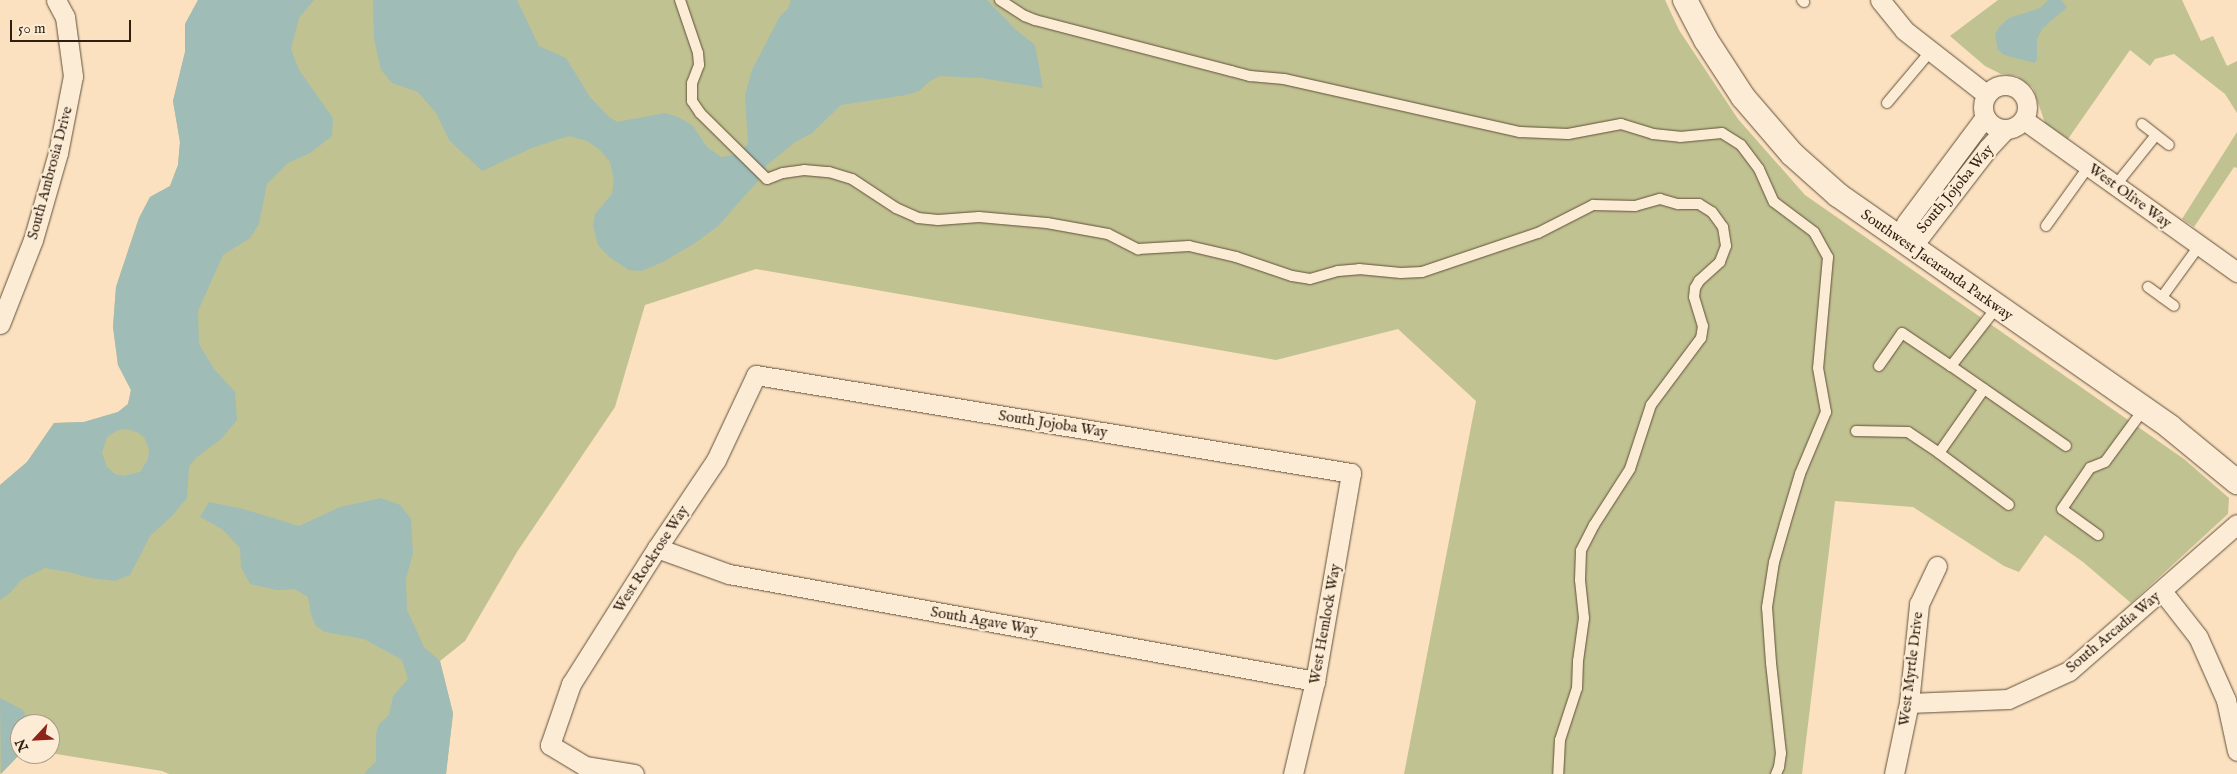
<!DOCTYPE html>
<html>
<head>
<meta charset="utf-8">
<style>
  body { margin:0 }
  #map { position:relative; width:2237px; height:774px; overflow:hidden; background:#fbe1bf; font-family:"IM FELL English",serif }
  div>[style] { position:absolute }
  [style*='--x'] { left:calc(var(--x)*1px); top:calc(var(--y)*1px); width:calc(var(--w)*1px); rotate:calc(var(--a)*1deg) }
  .green>* { inset:0; background:#c0c291 }
  .water>* { inset:0; background:#9fbcb7 }
  .roads { filter:drop-shadow(0 0 1px #61503c) drop-shadow(0 0 1px #61503c) }
  .service>* { height:10px; margin:-5px; padding:0 5px; transform-origin:5px; border-radius:5px; background:#fcecd5 }
  .minor>* { height:19px; margin:-9.5px; padding:0 9.5px; transform-origin:9.5px; border-radius:9.5px; background:#fcecd5 }
  .minor>.ring { margin:-9.5px; padding:0; box-sizing:content-box; background:none; border:19px solid #fcecd5; border-radius:50% }
  .tertiary>* { height:24px; margin:-12px; padding:0 12px; transform-origin:12px; border-radius:12px; background:#fcecd5 }
  span { translate:-50% -50%; white-space:nowrap; text-align:center; line-height:1.15; -webkit-text-stroke:4.5px #fcecd5; paint-order:stroke }
  .street-label { font-size:15px; color:#2e1f11 }
  .north { position:absolute; left:10px; top:714px; width:50px; height:50px; box-sizing:border-box; background:#fcecd5; border:1px solid #aa9a87; border-radius:50%; rotate:245deg; font-size:14px; font-weight:700; line-height:20px; text-align:center; color:#2e1f11 }
  .north::after { content:''; display:block; margin:auto; width:18px; height:22px; background:#8f2418; clip-path:polygon(50% 0,100% 100%,50% 72%,0 100%) }
  .scale { position:absolute; left:10px; top:20px; width:121px; height:22px; box-sizing:border-box; border:2px solid #2e1f11; border-top:0; padding-left:6px; font-size:15px; line-height:18px; white-space:nowrap; color:#2e1f11; -webkit-text-stroke:4px #fcecd5; paint-order:stroke }
</style>
</head>
<body>
<div id="map">
  <div class="green">
    <div style="clip-path:polygon(198px 0,1665px 0,1679px 30px,1738px 119px,1805px 195px,2184px 459px,2229px 498px,2228px 514px,2131px 603px,2083px 562px,2045px 535px,2019px 572px,2004px 566px,1913px 507px,1835px 501px,1802px 774px,1404px 774px,1476px 401px,1398px 329px,1276px 360px,756px 269px,645px 305px,615px 407px,517px 552px,465px 641px,440px 661px,453px 714px,446px 774px,169px 774px,162px 771px,50px 753px,50px 724px,20px 724px,20px 754px,0 774px,0 485px,27px 462px,54px 423px,84px 422px,118px 412px,128px 404px,131px 390px,118px 365px,113px 327px,116px 287px,139px 218px,150px 197px,170px 186px,178px 165px,180px 142px,173px 101px,185px 52px,185px 24px)"></div>
    <div style="clip-path:polygon(1998px 0,2182px 0,2201px 41px,2213px 36px,2227px 66px,2237px 61px,2237px 113px,2225px 94px,2174px 54px,2155px 59px,2150px 66px,2130px 50px,2068px 139px,2045px 123px,2033px 88px,2017px 76px,2001px 74px,1985px 66px,1950px 36px)"></div>
    <div style="clip-path:polygon(2237px 132px,2237px 168px,2234px 167px,2194px 227px,2182px 219px)"></div>
  </div>
  <div class="water">
    <div style="clip-path:polygon(evenodd,198px 0,314px 0,299px 18px,291px 49px,299px 70px,333px 118px,332px 136px,310px 153px,288px 163px,267px 184px,259px 224px,250px 238px,223px 255px,198px 311px,199px 344px,214px 369px,235px 392px,237px 420px,221px 439px,197px 457px,189px 466px,187px 498px,171px 517px,150px 536px,130px 575px,115px 581px,91px 578px,68px 572px,45px 568px,21px 580px,10px 593px,0 600px,0 485px,27px 462px,54px 423px,84px 422px,118px 412px,128px 404px,131px 390px,118px 365px,113px 327px,116px 287px,139px 218px,150px 197px,170px 186px,178px 165px,180px 142px,173px 101px,185px 52px,185px 24px,198px 0,127px 429px,137px 432px,144px 437px,149px 449px,148px 459px,140px 472px,123px 476px,115px 474px,107px 467px,102px 453px,107px 437px,118px 430px,127px 429px)"></div>
    <div style="clip-path:polygon(373px 0,517px 0,539px 46px,566px 58px,590px 97px,608px 116px,617px 122px,665px 113px,678px 117px,693px 126px,707px 147px,721px 157px,735px 155px,748px 144px,745px 95px,752px 70px,780px 16px,788px 9px,791px 0,987px 0,1015px 29px,1035px 45px,1043px 88px,982px 78px,940px 76px,930px 81px,919px 91px,906px 95px,841px 105px,812px 133px,795px 142px,767px 165px,757px 182px,718px 226px,695px 243px,663px 262px,641px 271px,629px 270px,609px 257px,598px 245px,593px 226px,595px 214px,612px 194px,614px 180px,610px 162px,600px 150px,587px 141px,569px 136px,534px 147px,482px 171px,449px 140px,436px 113px,418px 92px,392px 83px,381px 70px,374px 39px)"></div>
    <div style="clip-path:polygon(2048px 0,2061px 0,2067px 7px,2042px 29px,2037px 39px,2037px 60px,2034px 63px,2027px 61px,2004px 55px,1998px 50px,1995px 34px,2000px 26px,2009px 18px,2040px 8px)"></div>
    <div style="clip-path:polygon(381px 498px,400px 505px,411px 519px,413px 553px,406px 579px,407px 610px,424px 647px,440px 661px,453px 713px,446px 774px,364px 774px,376px 761px,376px 735px,379px 724px,389px 715px,393px 696px,408px 679px,402px 660px,364px 639px,325px 632px,316px 626px,311px 615px,308px 597px,295px 589px,277px 590px,250px 584px,241px 567px,240px 548px,222px 529px,200px 517px,209px 502px,243px 509px,299px 526px,340px 507px)"></div>
    <div style="clip-path:polygon(0 698px,23px 710px,29px 724px,20px 724px,20px 754px,1px 774px)"></div>
  </div>
  <div class="roads">
    <div class="service">
      <div style="--x:680;--y:0;--w:56;--a:71.2"></div>
      <div style="--x:698;--y:53;--w:12;--a:85"></div>
      <div style="--x:699;--y:65;--w:19;--a:111"></div>
      <div style="--x:692;--y:83;--w:18;--a:90"></div>
      <div style="--x:692;--y:101;--w:14;--a:56"></div>
      <div style="--x:700;--y:113;--w:94;--a:44.6"></div>
      <div style="--x:767;--y:179;--w:17;--a:-21"></div>
      <div style="--x:783;--y:173;--w:21;--a:-8"></div>
      <div style="--x:804;--y:170;--w:25;--a:5"></div>
      <div style="--x:829;--y:172;--w:24;--a:17"></div>
      <div style="--x:852;--y:179;--w:53;--a:33.4"></div>
      <div style="--x:896;--y:208;--w:24;--a:24"></div>
      <div style="--x:918;--y:218;--w:20;--a:6"></div>
      <div style="--x:938;--y:220;--w:41;--a:-4.2"></div>
      <div style="--x:979;--y:217;--w:68;--a:5"></div>
      <div style="--x:1047;--y:223;--w:62;--a:10.2"></div>
      <div style="--x:1108;--y:234;--w:34;--a:27"></div>
      <div style="--x:1138;--y:249;--w:51;--a:-3.4"></div>
      <div style="--x:1189;--y:246;--w:48;--a:13.2"></div>
      <div style="--x:1236;--y:257;--w:59;--a:18.7"></div>
      <div style="--x:1292;--y:276;--w:18;--a:9"></div>
      <div style="--x:1310;--y:279;--w:29;--a:-16"></div>
      <div style="--x:1338;--y:271;--w:21;--a:-5"></div>
      <div style="--x:1359;--y:269;--w:42;--a:5.4"></div>
      <div style="--x:1401;--y:273;--w:21;--a:-3"></div>
      <div style="--x:1422;--y:272;--w:122;--a:-18.6"></div>
      <div style="--x:1538;--y:233;--w:62;--a:-27"></div>
      <div style="--x:1593;--y:205;--w:42;--a:1.4"></div>
      <div style="--x:1635;--y:206;--w:26;--a:-16"></div>
      <div style="--x:1660;--y:199;--w:19;--a:16"></div>
      <div style="--x:1678;--y:204;--w:21;--a:0"></div>
      <div style="--x:1699;--y:204;--w:15;--a:32"></div>
      <div style="--x:1712;--y:212;--w:19;--a:54"></div>
      <div style="--x:1723;--y:227;--w:19;--a:81"></div>
      <div style="--x:1726;--y:246;--w:17;--a:111"></div>
      <div style="--x:1720;--y:262;--w:28;--a:138"></div>
      <div style="--x:1699;--y:281;--w:8;--a:120"></div>
      <div style="--x:1695;--y:288;--w:9;--a:96"></div>
      <div style="--x:1694;--y:297;--w:30;--a:73"></div>
      <div style="--x:1703;--y:326;--w:12;--a:99"></div>
      <div style="--x:1701;--y:338;--w:84;--a:126.7"></div>
      <div style="--x:1651;--y:405;--w:67;--a:108.2"></div>
      <div style="--x:1630;--y:469;--w:67;--a:122.7"></div>
      <div style="--x:1594;--y:525;--w:29;--a:117"></div>
      <div style="--x:1581;--y:551;--w:29;--a:92"></div>
      <div style="--x:1580;--y:580;--w:38;--a:84"></div>
      <div style="--x:1584;--y:618;--w:43;--a:97.9"></div>
      <div style="--x:1578;--y:661;--w:27;--a:92"></div>
      <div style="--x:1577;--y:688;--w:55;--a:108.1"></div>
      <div style="--x:1560;--y:740;--w:34;--a:93"></div>
      <div style="--x:1000;--y:0;--w:30;--a:33"></div>
      <div style="--x:1025;--y:16;--w:11;--a:22"></div>
      <div style="--x:1035;--y:20;--w:203;--a:14.6"></div>
      <div style="--x:1231;--y:71;--w:20;--a:15"></div>
      <div style="--x:1250;--y:76;--w:34;--a:5"></div>
      <div style="--x:1284;--y:79;--w:242;--a:12.7"></div>
      <div style="--x:1520;--y:132;--w:48;--a:2.4"></div>
      <div style="--x:1568;--y:134;--w:54;--a:-10.7"></div>
      <div style="--x:1621;--y:124;--w:34;--a:17"></div>
      <div style="--x:1653;--y:134;--w:27;--a:6"></div>
      <div style="--x:1680;--y:137;--w:42;--a:-5.4"></div>
      <div style="--x:1722;--y:133;--w:22;--a:32"></div>
      <div style="--x:1741;--y:145;--w:30;--a:53"></div>
      <div style="--x:1759;--y:169;--w:36;--a:66"></div>
      <div style="--x:1774;--y:202;--w:50;--a:36.9"></div>
      <div style="--x:1814;--y:232;--w:29;--a:61"></div>
      <div style="--x:1828;--y:257;--w:111;--a:95.1"></div>
      <div style="--x:1818;--y:368;--w:45;--a:79.7"></div>
      <div style="--x:1826;--y:412;--w:67;--a:112.8"></div>
      <div style="--x:1800;--y:474;--w:52;--a:106.7"></div>
      <div style="--x:1785;--y:524;--w:40;--a:106"></div>
      <div style="--x:1774;--y:562;--w:46;--a:98.8"></div>
      <div style="--x:1767;--y:607;--w:56;--a:85.9"></div>
      <div style="--x:1771;--y:663;--w:91;--a:83.7"></div>
      <div style="--x:1781;--y:753;--w:14;--a:98"></div>
      <div style="--x:1779;--y:767;--w:8;--a:113"></div>
      <div style="--x:1802;--y:0;--w:3;--a:45"></div>
      <div style="--x:1887;--y:103;--w:67;--a:-49.9"></div>
      <div style="--x:2142;--y:124;--w:34;--a:38"></div>
      <div style="--x:2115;--y:186;--w:65;--a:-51.2"></div>
      <div style="--x:2046;--y:226;--w:74;--a:-54.4"></div>
      <div style="--x:2148;--y:287;--w:32;--a:36"></div>
      <div style="--x:2162;--y:297;--w:63;--a:-54"></div>
      <div style="--x:1997;--y:307;--w:75;--a:127.9"></div>
      <div style="--x:1951;--y:366;--w:140;--a:34.8"></div>
      <div style="--x:1879;--y:366;--w:40;--a:-55.1"></div>
      <div style="--x:1902;--y:333;--w:59;--a:34"></div>
      <div style="--x:1984;--y:389;--w:78;--a:125.1"></div>
      <div style="--x:1939;--y:453;--w:87;--a:36.6"></div>
      <div style="--x:1856;--y:431;--w:52;--a:1.1"></div>
      <div style="--x:1908;--y:432;--w:37;--a:34"></div>
      <div style="--x:2098;--y:535;--w:44;--a:-144.2"></div>
      <div style="--x:2062;--y:509;--w:50;--a:-55.7"></div>
      <div style="--x:2090;--y:468;--w:16;--a:-22"></div>
      <div style="--x:2105;--y:462;--w:66;--a:-53.7"></div>
    </div>
    <div class="minor">
      <div style="--x:1880;--y:0;--w:38;--a:51"></div>
      <div style="--x:1904;--y:30;--w:104;--a:38"></div>
      <div class="ring" style="left:1983px;top:85px;width:25px;height:25px"></div>
      <div style="--x:2024;--y:120;--w:262;--a:35.5"></div>
      <div style="--x:1902;--y:241;--w:20;--a:-18"></div>
      <div style="--x:1921;--y:235;--w:110;--a:-52.4"></div>
      <div style="--x:1988;--y:148;--w:25;--a:-47"></div>
      <div style="--x:1902;--y:241;--w:18;--a:-77"></div>
      <div style="--x:1906;--y:223;--w:132;--a:-53.3"></div>
      <div style="--x:0;--y:324;--w:90;--a:-68.6"></div>
      <div style="--x:33;--y:240;--w:91;--a:-74"></div>
      <div style="--x:58;--y:153;--w:78;--a:-79"></div>
      <div style="--x:73;--y:76;--w:60;--a:-97.7"></div>
      <div style="--x:65;--y:17;--w:19;--a:-118"></div>
      <div style="--x:657;--y:548;--w:77;--a:19.9"></div>
      <div style="--x:729;--y:574;--w:596;--a:10.35"></div>
      <div style="--x:2162;--y:591;--w:58;--a:52"></div>
      <div style="--x:2198;--y:637;--w:69;--a:66"></div>
      <div style="--x:2226;--y:700;--w:52;--a:77.8"></div>
      <div style="--x:1909;--y:703;--w:99;--a:-2.3"></div>
      <div style="--x:2008;--y:699;--w:67;--a:-24.7"></div>
      <div style="--x:2069;--y:671;--w:223;--a:-41.2"></div>
      <div style="--x:634;--y:774;--w:50;--a:-170.7"></div>
      <div style="--x:585;--y:766;--w:41;--a:-149"></div>
      <div style="--x:550;--y:745;--w:65;--a:-71"></div>
      <div style="--x:571;--y:684;--w:161;--a:-57.7"></div>
      <div style="--x:657;--y:548;--w:106;--a:-56.2"></div>
      <div style="--x:716;--y:460;--w:94;--a:-64.8"></div>
      <div style="--x:756;--y:375;--w:603;--a:9.35"></div>
      <div style="--x:1351;--y:473;--w:211;--a:99.8"></div>
      <div style="--x:1315;--y:681;--w:96;--a:103.3"></div>
      <div style="--x:1894;--y:774;--w:73;--a:-78.1"></div>
      <div style="--x:1909;--y:703;--w:100;--a:-84.2"></div>
      <div style="--x:1919;--y:604;--w:42;--a:-64.7"></div>
    </div>
    <div class="tertiary">
      <div style="--x:1685;--y:0;--w:45;--a:62.3"></div>
      <div style="--x:1706;--y:40;--w:68;--a:57"></div>
      <div style="--x:1743;--y:97;--w:75;--a:49.3"></div>
      <div style="--x:1792;--y:154;--w:62;--a:41.7"></div>
      <div style="--x:1838;--y:195;--w:405;--a:34.9"></div>
      <div style="--x:2170;--y:427;--w:87;--a:39.4"></div>
    </div>
  </div>
  <div class="street-label">
    <span style="left:50px;top:173px;rotate:-75deg">South Ambrosia Drive</span>
    <span style="left:1955px;top:189px;rotate:-50deg">South Jojoba Way</span>
    <span style="left:2130px;top:196px;rotate:36deg">West Olive Way</span>
    <span style="left:1937px;top:265px;rotate:35deg">Southwest Jacaranda Parkway</span>
    <span style="left:1053px;top:424px;rotate:9deg">South Jojoba Way</span>
    <span style="left:651px;top:559px;rotate:-57deg">West Rockrose Way</span>
    <span style="left:984px;top:621px;rotate:10deg">South Agave Way</span>
    <span style="left:1325px;top:624px;rotate:-80deg">West Hemlock Way</span>
    <span style="left:2113px;top:632px;rotate:-40deg">South Arcadia Way</span>
    <span style="left:1911px;top:669px;rotate:-83deg">West Myrtle Drive</span>
  </div>
  <div class="north">N</div>
  <div class="scale">50 m</div>
</div>
</body>
</html>
